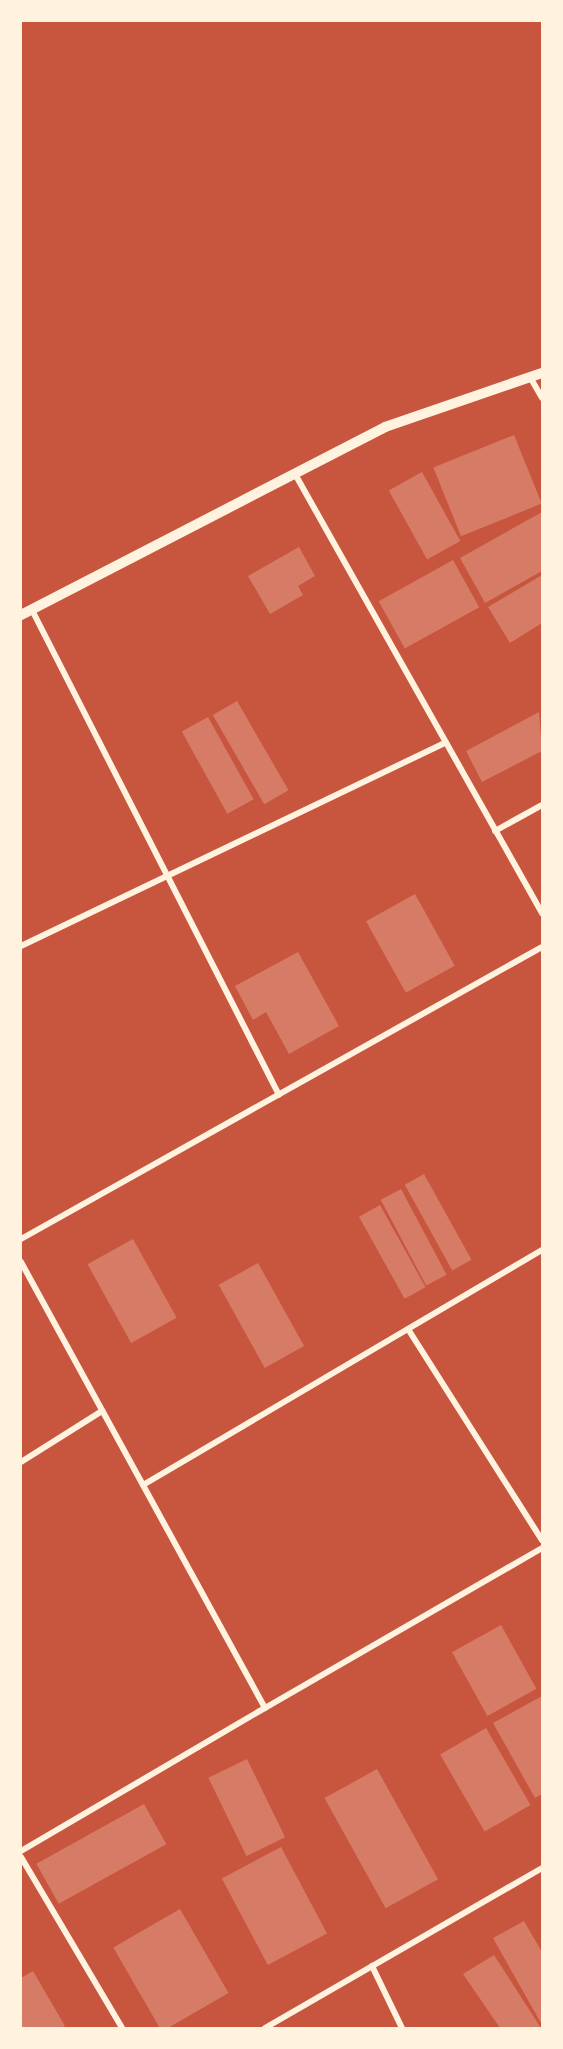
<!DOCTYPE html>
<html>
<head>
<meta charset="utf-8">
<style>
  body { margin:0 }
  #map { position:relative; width:563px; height:2049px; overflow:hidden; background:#c8553d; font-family:"Golos Text",sans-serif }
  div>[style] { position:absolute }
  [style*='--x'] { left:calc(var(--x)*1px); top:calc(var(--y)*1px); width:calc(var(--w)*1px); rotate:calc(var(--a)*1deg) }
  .building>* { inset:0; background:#d67c66; transform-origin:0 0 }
  .minor>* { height:6px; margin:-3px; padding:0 3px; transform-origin:3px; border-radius:3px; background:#fff3e0 }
  .tertiary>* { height:10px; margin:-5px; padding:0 5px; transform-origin:5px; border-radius:5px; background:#fff3e0 }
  span { translate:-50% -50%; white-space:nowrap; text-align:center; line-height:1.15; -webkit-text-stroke:6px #fff3e0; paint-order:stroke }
  .frame { position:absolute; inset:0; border:22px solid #fff3e0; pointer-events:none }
</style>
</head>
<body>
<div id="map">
  <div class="building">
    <div style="left:514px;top:435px;width:74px;height:87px;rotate:68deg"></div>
    <div style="left:422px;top:472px;width:79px;height:38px;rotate:61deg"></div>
    <div style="clip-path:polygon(542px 512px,542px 571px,485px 603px,460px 558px)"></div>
    <div style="clip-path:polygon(299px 547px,315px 576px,298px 586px,303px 595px,270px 614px,248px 576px)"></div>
    <div style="left:453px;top:560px;width:54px;height:85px;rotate:61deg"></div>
    <div style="clip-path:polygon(542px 575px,542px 623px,510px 643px,488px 607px)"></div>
    <div style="left:237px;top:701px;width:103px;height:28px;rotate:60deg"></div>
    <div style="clip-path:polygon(539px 712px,542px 751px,482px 782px,466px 751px)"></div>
    <div style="left:208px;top:717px;width:94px;height:30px;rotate:61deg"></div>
    <div style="left:415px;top:894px;width:82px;height:56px;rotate:61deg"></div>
    <div style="clip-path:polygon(298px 952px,339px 1026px,289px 1054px,266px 1012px,253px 1020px,235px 986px)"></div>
    <div style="left:424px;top:1174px;width:98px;height:22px;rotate:61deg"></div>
    <div style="left:401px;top:1189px;width:97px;height:23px;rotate:62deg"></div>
    <div style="left:380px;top:1205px;width:94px;height:24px;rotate:61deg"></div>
    <div style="left:133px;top:1239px;width:90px;height:52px;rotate:61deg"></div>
    <div style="left:258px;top:1263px;width:95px;height:45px;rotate:61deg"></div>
    <div style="left:501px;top:1625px;width:73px;height:56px;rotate:61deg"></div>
    <div style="clip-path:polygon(542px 1696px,542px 1794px,535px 1798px,493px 1723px)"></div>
    <div style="left:486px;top:1728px;width:89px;height:53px;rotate:60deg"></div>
    <div style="left:247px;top:1759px;width:87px;height:43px;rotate:64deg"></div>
    <div style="left:377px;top:1769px;width:126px;height:60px;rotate:61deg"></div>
    <div style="left:144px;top:1804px;width:46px;height:123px;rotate:61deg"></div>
    <div style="left:281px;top:1847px;width:98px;height:67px;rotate:62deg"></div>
    <div style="left:180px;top:1909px;width:97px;height:77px;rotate:60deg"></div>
    <div style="clip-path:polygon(524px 1921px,542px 1952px,542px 2025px,493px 1938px)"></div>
    <div style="clip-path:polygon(494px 1955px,541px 2028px,500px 2028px,463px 1974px)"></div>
    <div style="clip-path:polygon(33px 1971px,65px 2026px,61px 2028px,21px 2028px,21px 1978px)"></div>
  </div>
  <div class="minor">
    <div style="--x:530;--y:377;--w:24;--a:60"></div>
    <div style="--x:295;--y:474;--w:504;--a:60.64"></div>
    <div style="--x:32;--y:610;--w:544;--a:63.01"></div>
    <div style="--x:495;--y:831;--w:54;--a:-29"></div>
    <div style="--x:21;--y:946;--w:471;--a:-25.6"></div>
    <div style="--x:21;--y:1239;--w:597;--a:-29.27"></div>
    <div style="--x:21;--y:1262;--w:508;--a:61.32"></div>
    <div style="--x:265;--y:1708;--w:320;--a:-30"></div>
    <div style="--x:408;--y:1329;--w:250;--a:57.6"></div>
    <div style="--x:21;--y:1462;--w:96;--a:-32.2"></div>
    <div style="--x:143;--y:1485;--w:463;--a:-30.5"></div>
    <div style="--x:21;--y:1851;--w:283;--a:-30.4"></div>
    <div style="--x:21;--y:1857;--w:199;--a:59.4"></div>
    <div style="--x:372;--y:1966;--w:69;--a:64.2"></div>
    <div style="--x:265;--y:2028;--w:320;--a:-30"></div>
  </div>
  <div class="tertiary">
    <div style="--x:21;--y:615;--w:410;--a:-27.3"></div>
    <div style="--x:385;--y:427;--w:166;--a:-19"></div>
  </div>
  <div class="frame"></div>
</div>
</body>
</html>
